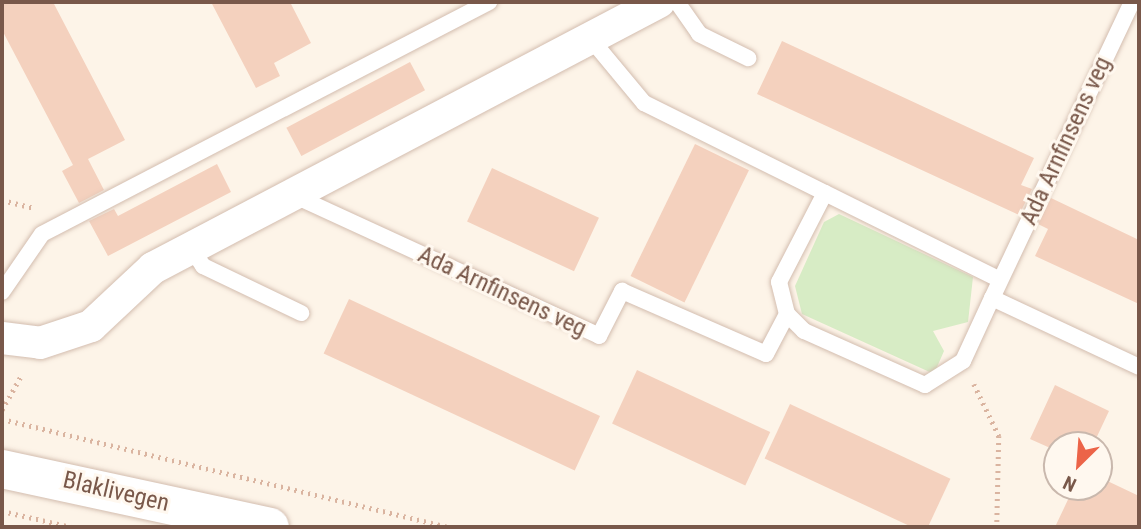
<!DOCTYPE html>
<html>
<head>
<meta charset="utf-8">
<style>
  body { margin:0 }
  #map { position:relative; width:1141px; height:529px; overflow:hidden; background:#fdf4e8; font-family:"Roboto Condensed",sans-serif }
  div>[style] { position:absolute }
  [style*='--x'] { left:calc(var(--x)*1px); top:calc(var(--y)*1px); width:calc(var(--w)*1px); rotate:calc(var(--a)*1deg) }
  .green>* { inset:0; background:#d7ecc5 }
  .building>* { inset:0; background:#f4d1be; transform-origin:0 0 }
  .path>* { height:4.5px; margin-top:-2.25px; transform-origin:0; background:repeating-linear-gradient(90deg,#dab4a0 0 2px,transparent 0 7px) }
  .roads { filter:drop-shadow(0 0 2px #d3bdaf) drop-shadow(0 0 2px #d3bdaf) }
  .lane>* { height:16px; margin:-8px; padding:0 8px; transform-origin:8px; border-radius:8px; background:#fff }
  .street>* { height:32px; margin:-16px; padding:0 16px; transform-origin:16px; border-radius:16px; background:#fff }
  .secondary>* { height:38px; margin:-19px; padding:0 19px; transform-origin:19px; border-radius:19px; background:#fff }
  span { translate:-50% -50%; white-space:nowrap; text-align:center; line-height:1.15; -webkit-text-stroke:6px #fff8ef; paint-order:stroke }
  .street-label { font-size:24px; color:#79584a }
  .frame { position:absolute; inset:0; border:4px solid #79584a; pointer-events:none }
  .north { position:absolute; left:1043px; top:431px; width:70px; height:70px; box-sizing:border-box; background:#fff8ef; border:2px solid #c9b8ad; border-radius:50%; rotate:205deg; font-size:19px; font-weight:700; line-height:28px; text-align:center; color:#79584a }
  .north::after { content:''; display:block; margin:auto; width:24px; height:32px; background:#ec6448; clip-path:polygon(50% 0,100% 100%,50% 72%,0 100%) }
</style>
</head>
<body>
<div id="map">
  <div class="green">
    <div style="clip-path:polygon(839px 214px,973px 277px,968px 322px,933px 331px,944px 351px,934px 374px,802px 314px,795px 286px,824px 222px)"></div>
  </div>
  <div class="building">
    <div style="clip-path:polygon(2px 2px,53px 2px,125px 140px,88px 159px,104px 190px,79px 203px,62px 171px,73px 165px,2px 30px)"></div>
    <div style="clip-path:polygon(211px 2px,290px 2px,311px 43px,274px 63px,280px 76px,256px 88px)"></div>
    <div style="clip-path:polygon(782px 41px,1034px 158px,1021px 185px,1032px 189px,1019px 215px,757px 94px)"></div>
    <div style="left:410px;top:62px;width:32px;height:140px;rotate:62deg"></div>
    <div style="left:695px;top:144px;width:60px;height:147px;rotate:26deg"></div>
    <div style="clip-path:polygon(217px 164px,231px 192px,108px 256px,89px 221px,114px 209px,118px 216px)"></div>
    <div style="left:492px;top:168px;width:118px;height:59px;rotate:25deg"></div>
    <div style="clip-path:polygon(1051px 198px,1139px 240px,1139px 304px,1035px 256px,1048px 229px,1038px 224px)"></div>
    <div style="left:349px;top:299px;width:277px;height:60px;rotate:25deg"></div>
    <div style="left:637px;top:370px;width:147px;height:59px;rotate:25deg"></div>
    <div style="clip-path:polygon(1055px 385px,1109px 411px,1093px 445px,1057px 445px,1057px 451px,1030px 439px)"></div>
    <div style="left:790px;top:404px;width:177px;height:60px;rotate:25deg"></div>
    <div style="clip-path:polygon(1099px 477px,1139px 496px,1139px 527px,1055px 527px,1074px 487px,1099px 487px)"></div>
  </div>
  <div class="path">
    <div style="--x:2;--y:200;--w:32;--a:14"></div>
    <div style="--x:974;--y:384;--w:58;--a:64.3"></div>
    <div style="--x:999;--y:436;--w:91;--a:91.3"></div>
    <div style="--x:2;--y:410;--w:41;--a:-60.9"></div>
    <div style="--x:2;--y:419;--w:461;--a:13.6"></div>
    <div style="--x:2;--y:511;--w:72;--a:12.9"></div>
  </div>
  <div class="roads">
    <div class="lane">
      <div style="--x:677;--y:2;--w:39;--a:55"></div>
      <div style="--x:699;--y:34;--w:55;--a:26.1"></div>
      <div style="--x:1132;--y:2;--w:327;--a:115.3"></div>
      <div style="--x:992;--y:298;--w:162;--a:25.1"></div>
      <div style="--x:590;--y:38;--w:85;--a:50.3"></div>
      <div style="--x:644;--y:103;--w:202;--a:26.4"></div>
      <div style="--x:293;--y:195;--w:337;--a:24.7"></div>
      <div style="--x:599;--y:336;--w:51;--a:-62.9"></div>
      <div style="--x:622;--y:291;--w:157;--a:23.6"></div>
      <div style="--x:766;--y:354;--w:45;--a:-62.3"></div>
      <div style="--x:191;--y:248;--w:22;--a:56"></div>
      <div style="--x:203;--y:266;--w:109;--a:25.6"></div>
      <div style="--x:2;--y:292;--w:70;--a:-55.4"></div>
      <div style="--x:42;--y:234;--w:504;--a:-27.43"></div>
      <div style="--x:992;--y:298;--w:69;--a:114.7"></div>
      <div style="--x:963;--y:361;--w:45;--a:147.7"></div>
      <div style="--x:925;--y:385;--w:133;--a:-155.9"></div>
      <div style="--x:804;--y:331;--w:24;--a:-135"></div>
      <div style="--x:787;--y:314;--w:33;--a:-104"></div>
      <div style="--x:779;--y:282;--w:100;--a:-62.7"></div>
      <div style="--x:825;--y:193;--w:195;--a:26.4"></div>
    </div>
    <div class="street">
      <div style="--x:2;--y:338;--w:38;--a:7"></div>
      <div style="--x:40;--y:343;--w:54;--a:-18.4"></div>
      <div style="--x:91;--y:326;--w:85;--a:-43.1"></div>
      <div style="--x:153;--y:268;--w:572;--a:-27.73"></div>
    </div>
    <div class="secondary">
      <div style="--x:2;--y:469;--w:274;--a:12.2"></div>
    </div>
  </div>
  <div class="street-label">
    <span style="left:1066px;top:141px;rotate:-65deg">Ada Arnfinsens veg</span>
    <span style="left:502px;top:292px;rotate:25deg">Ada Arnfinsens veg</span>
    <span style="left:116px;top:492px;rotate:13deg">Blaklivegen</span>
  </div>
  <div class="frame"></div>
  <div class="north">N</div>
</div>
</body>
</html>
